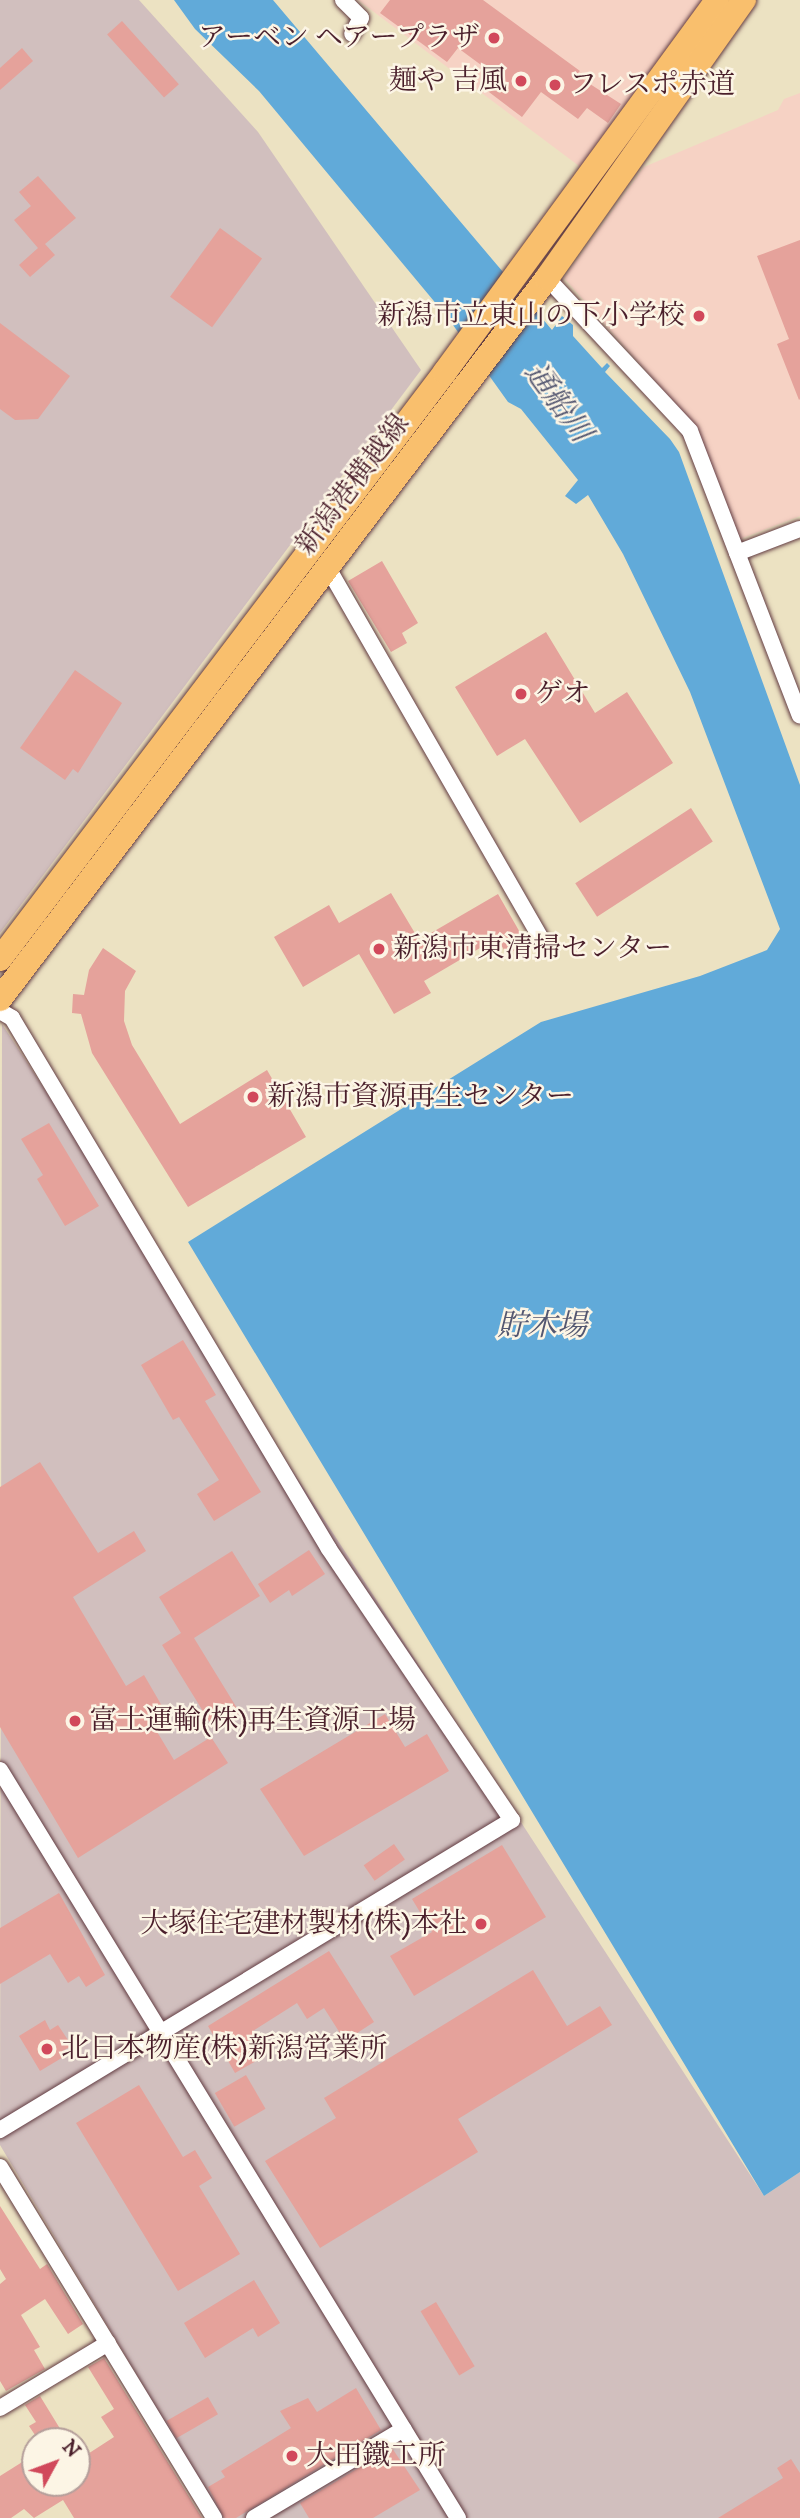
<!DOCTYPE html>
<html>
<head>
<meta charset="utf-8">
<style>
  body { margin:0 }
  #map { position:relative; width:800px; height:2518px; overflow:hidden; background:#ece2c2; font-family:"IM FELL DW Pica","Noto Serif JP",serif }
  div>[style] { position:absolute }
  [style*='--x'] { left:calc(var(--x)*1px); top:calc(var(--y)*1px); width:calc(var(--w)*1px); rotate:calc(var(--a)*1deg) }
  .built>* { inset:0; background:#f6d2c4 }
  .industrial>* { inset:0; background:#d1bfbe }
  .water>* { inset:0; background:#61aad9 }
  .building>* { inset:0; background:#e5a29b; transform-origin:0 0 }
  .roads { filter:drop-shadow(0 0 2px #623c42) drop-shadow(0 0 2px #623c42) }
  .minor>* { height:16px; margin:-8px; padding:0 8px; transform-origin:8px; border-radius:8px; background:#fff }
  .primary>* { height:24px; margin:-12px; padding:0 12px; transform-origin:12px; border-radius:12px; background:#f9bf6d }
  .dots>* { width:19px; height:19px; translate:-50% -50%; box-sizing:border-box; border:4px solid #fcf5e5; border-radius:50% }
  span { translate:-50% -50%; white-space:nowrap; text-align:center; line-height:1.15; -webkit-text-stroke:5px #fcf5e5; paint-order:stroke }
  .poi-label { font-size:28px; color:#4a1f2b }
  .right { translate:-100% -50%; text-align:right }
  .left { translate:0 -50%; text-align:left }
  .street-label { font-size:28px; color:#4a1f2b }
  .water-label { font-size:30px; color:#535771; font-style:italic }
  .north { position:absolute; left:21px; top:2427px; width:70px; height:70px; box-sizing:border-box; background:#fcf5e5; border:2px solid #b59f9b; border-radius:50%; rotate:49deg; font-size:19px; font-weight:700; line-height:28px; text-align:center; color:#4a1f2b }
  .north::after { content:''; display:block; margin:auto; width:24px; height:32px; background:#d1495b; clip-path:polygon(50% 0,100% 100%,50% 72%,0 100%) }
</style>
</head>
<body>
<div id="map">
  <div class="built">
    <div style="clip-path:polygon(358px 0,703px 0,583px 169px)"></div>
    <div style="clip-path:polygon(800px 93px,800px 516px,740px 539px,696px 427px,564px 278px,644px 167px,778px 110px,784px 99px)"></div>
  </div>
  <div class="industrial">
    <div style="clip-path:polygon(0 0,139px 0,258px 132px,421px 370px,0 933px)"></div>
    <div style="clip-path:polygon(2px 1024px,764px 2196px,800px 2172px,800px 2518px,222px 2518px,0 2145px)"></div>
  </div>
  <div class="water">
    <div style="clip-path:polygon(174px 0,273px 0,552px 330px,562px 316px,573px 325px,573px 336px,602px 368px,607px 363px,610px 366px,605px 372px,670px 439px,679px 452px,800px 785px,800px 2172px,764px 2196px,188px 1242px,541px 1022px,700px 976px,767px 950px,780px 929px,690px 692px,623px 554px,588px 495px,576px 504px,565px 496px,578px 480px,521px 409px,508px 402px,448px 318px,259px 91px,195px 29px)"></div>
  </div>
  <div class="building">
    <div style="clip-path:polygon(390px 0,483px 0,580px 71px,576px 75px,621px 104px,608px 123px,587px 108px,578px 119px,541px 92px,522px 117px,485px 89px,496px 76px,458px 48px,447px 62px,380px 13px)"></div>
    <div style="left:122px;top:21px;width:85px;height:20px;rotate:48deg"></div>
    <div style="clip-path:polygon(22px 48px,33px 61px,0 90px,0 68px)"></div>
    <div style="clip-path:polygon(38px 176px,76px 218px,45px 244px,55px 255px,30px 277px,19px 265px,38px 248px,14px 220px,31px 206px,19px 192px)"></div>
    <div style="left:220px;top:228px;width:52px;height:85px;rotate:36deg"></div>
    <div style="clip-path:polygon(800px 240px,800px 399px,799px 400px,777px 344px,789px 339px,757px 256px)"></div>
    <div style="clip-path:polygon(0 323px,70px 376px,38px 419px,15px 420px,0 409px)"></div>
    <div style="clip-path:polygon(382px 561px,418px 623px,402px 633px,407px 643px,391px 652px,348px 581px)"></div>
    <div style="clip-path:polygon(546px 632px,595px 713px,627px 692px,673px 763px,580px 823px,525px 739px,497px 756px,455px 687px)"></div>
    <div style="clip-path:polygon(75px 670px,122px 703px,78px 773px,73px 769px,65px 780px,20px 748px)"></div>
    <div style="left:691px;top:808px;width:40px;height:138px;rotate:57deg"></div>
    <div style="clip-path:polygon(391px 893px,419px 940px,498px 894px,526px 943px,507px 955px,497px 938px,424px 981px,431px 993px,394px 1014px,359px 954px,303px 987px,274px 937px,329px 905px,339px 923px)"></div>
    <div style="clip-path:polygon(103px 948px,136px 971px,125px 991px,124px 1021px,132px 1045px,180px 1124px,267px 1070px,306px 1137px,188px 1207px,92px 1053px,81px 1014px,72px 1013px,73px 994px,84px 995px,89px 970px)"></div>
    <div style="clip-path:polygon(49px 1123px,99px 1206px,65px 1226px,37px 1179px,43px 1175px,21px 1139px)"></div>
    <div style="clip-path:polygon(183px 1340px,216px 1395px,205px 1401px,261px 1492px,214px 1521px,197px 1494px,219px 1480px,179px 1417px,173px 1420px,141px 1365px)"></div>
    <div style="clip-path:polygon(40px 1462px,98px 1553px,134px 1531px,146px 1551px,73px 1597px,126px 1686px,144px 1675px,162px 1706px,147px 1715px,174px 1760px,211px 1737px,228px 1763px,78px 1858px,0 1727px,0 1487px)"></div>
    <div style="clip-path:polygon(309px 1550px,325px 1574px,292px 1596px,289px 1590px,270px 1603px,258px 1584px)"></div>
    <div style="clip-path:polygon(232px 1551px,260px 1596px,194px 1638px,240px 1713px,214px 1729px,162px 1645px,181px 1633px,159px 1597px)"></div>
    <div style="clip-path:polygon(385px 1714px,405px 1747px,427px 1734px,449px 1771px,304px 1856px,260px 1789px)"></div>
    <div style="left:394px;top:1844px;width:19px;height:37px;rotate:55deg"></div>
    <div style="clip-path:polygon(502px 1845px,546px 1917px,414px 1996px,390px 1956px,432px 1932px,412px 1899px)"></div>
    <div style="clip-path:polygon(59px 1893px,105px 1975px,86px 1987px,79px 1976px,68px 1983px,50px 1954px,0 1984px,0 1928px)"></div>
    <div style="clip-path:polygon(329px 1951px,374px 2022px,345px 2041px,324px 2008px,307px 2019px,297px 2003px,253px 2031px,256px 2037px,250px 2040px,261px 2058px,235px 2073px,208px 2026px)"></div>
    <div style="clip-path:polygon(533px 1970px,567px 2026px,600px 2006px,612px 2025px,458px 2119px,478px 2152px,320px 2248px,265px 2161px,336px 2118px,324px 2098px)"></div>
    <div style="clip-path:polygon(45px 2020px,50px 2030px,58px 2025px,72px 2046px,62px 2051px,65px 2056px,40px 2071px,19px 2036px)"></div>
    <div style="left:246px;top:2075px;width:39px;height:36px;rotate:60deg"></div>
    <div style="clip-path:polygon(139px 2085px,183px 2157px,195px 2150px,212px 2178px,199px 2186px,240px 2254px,178px 2291px,76px 2123px)"></div>
    <div style="clip-path:polygon(0 2206px,40px 2269px,47px 2264px,83px 2324px,68px 2334px,45px 2299px,21px 2315px,40px 2347px,34px 2350px,45px 2369px,6px 2391px,0 2381px,0 2284px,6px 2279px,0 2269px)"></div>
    <div style="clip-path:polygon(254px 2280px,280px 2323px,258px 2337px,253px 2328px,205px 2358px,184px 2323px)"></div>
    <div style="left:436px;top:2302px;width:75px;height:18px;rotate:59deg"></div>
    <div style="clip-path:polygon(104px 2358px,202px 2518px,74px 2518px,63px 2500px,34px 2518px,24px 2509px,11px 2518px,0 2518px,0 2476px,35px 2454px,35px 2483px,77px 2483px,77px 2461px,114px 2437px,101px 2417px,114px 2409px,88px 2367px)"></div>
    <div style="clip-path:polygon(356px 2388px,381px 2430px,236px 2518px,224px 2518px,208px 2487px,225px 2477px,221px 2471px,291px 2428px,280px 2411px,308px 2398px,317px 2412px)"></div>
    <div style="clip-path:polygon(40px 2396px,59px 2427px,66px 2441px,39px 2441px,29px 2426px,36px 2422px,25px 2405px)"></div>
    <div style="left:208px;top:2397px;width:20px;height:48px;rotate:60deg"></div>
    <div style="clip-path:polygon(392px 2448px,420px 2490px,373px 2518px,309px 2518px,300px 2503px)"></div>
    <div style="clip-path:polygon(791px 2459px,800px 2473px,800px 2518px,718px 2518px,783px 2478px,777px 2468px)"></div>
  </div>
  <div class="roads">
    <div class="minor">
      <div style="--x:343;--y:0;--w:25;--a:45"></div>
      <div style="--x:361;--y:18;--w:18;--a:119"></div>
      <div style="--x:547;--y:278;--w:209;--a:46.9"></div>
      <div style="--x:690;--y:431;--w:305;--a:68.9"></div>
      <div style="--x:737;--y:553;--w:67;--a:-20.9"></div>
      <div style="--x:328;--y:568;--w:431;--a:60.1"></div>
      <div style="--x:0;--y:1011;--w:14;--a:30"></div>
      <div style="--x:12;--y:1018;--w:618;--a:59.16"></div>
      <div style="--x:329;--y:1549;--w:327;--a:56"></div>
      <div style="--x:512;--y:1820;--w:599;--a:148.81"></div>
      <div style="--x:0;--y:1770;--w:877;--a:58.52"></div>
      <div style="--x:0;--y:2167;--w:411;--a:58.6"></div>
      <div style="--x:0;--y:2408;--w:126;--a:-31"></div>
      <div style="--x:254;--y:2518;--w:174;--a:-30.7"></div>
    </div>
    <div class="primary">
      <div style="--x:0;--y:959;--w:737;--a:-52.83"></div>
      <div style="--x:445;--y:372;--w:461;--a:-53.8"></div>
      <div style="--x:0;--y:999;--w:905;--a:-52.81"></div>
      <div style="--x:547;--y:278;--w:341;--a:-54.7"></div>
    </div>
  </div>
  <div class="dots">
    <div style="left:494px;top:38px;background:#d1495b"></div>
    <div style="left:521px;top:81px;background:#d1495b"></div>
    <div style="left:555px;top:85px;background:#d1495b"></div>
    <div style="left:699px;top:316px;background:#d1495b"></div>
    <div style="left:521px;top:694px;background:#d1495b"></div>
    <div style="left:379px;top:949px;background:#d1495b"></div>
    <div style="left:253px;top:1097px;background:#d1495b"></div>
    <div style="left:75px;top:1721px;background:#d1495b"></div>
    <div style="left:481px;top:1924px;background:#d1495b"></div>
    <div style="left:47px;top:2049px;background:#d1495b"></div>
    <div style="left:292px;top:2456px;background:#d1495b"></div>
  </div>
  <div class="poi-label">
    <span class="right" style="left:480px;top:38px">アーベン ヘアープラザ</span>
    <span class="right" style="left:507px;top:81px">麺や 吉風</span>
    <span class="left" style="left:569px;top:85px">フレスポ赤道</span>
    <span class="right" style="left:685px;top:316px">新潟市立東山の下小学校</span>
    <span class="left" style="left:535px;top:694px">ゲオ</span>
    <span class="left" style="left:393px;top:949px">新潟市東清掃センター</span>
    <span class="left" style="left:267px;top:1097px">新潟市資源再生センター</span>
    <span class="left" style="left:89px;top:1721px">富士運輸(株)再生資源工場</span>
    <span class="right" style="left:467px;top:1924px">大塚住宅建材製材(株)本社</span>
    <span class="left" style="left:61px;top:2049px">北日本物産(株)新潟営業所</span>
    <span class="left" style="left:306px;top:2456px">大田鐵工所</span>
  </div>
  <div class="street-label">
    <span style="left:353px;top:485px;rotate:-53deg">新潟港横越線</span>
  </div>
  <div class="water-label">
    <span style="left:557px;top:403px;rotate:54deg">通船川</span>
    <span style="left:542px;top:1327px">貯木場</span>
  </div>
  <div class="north">N</div>
</div>
</body>
</html>
